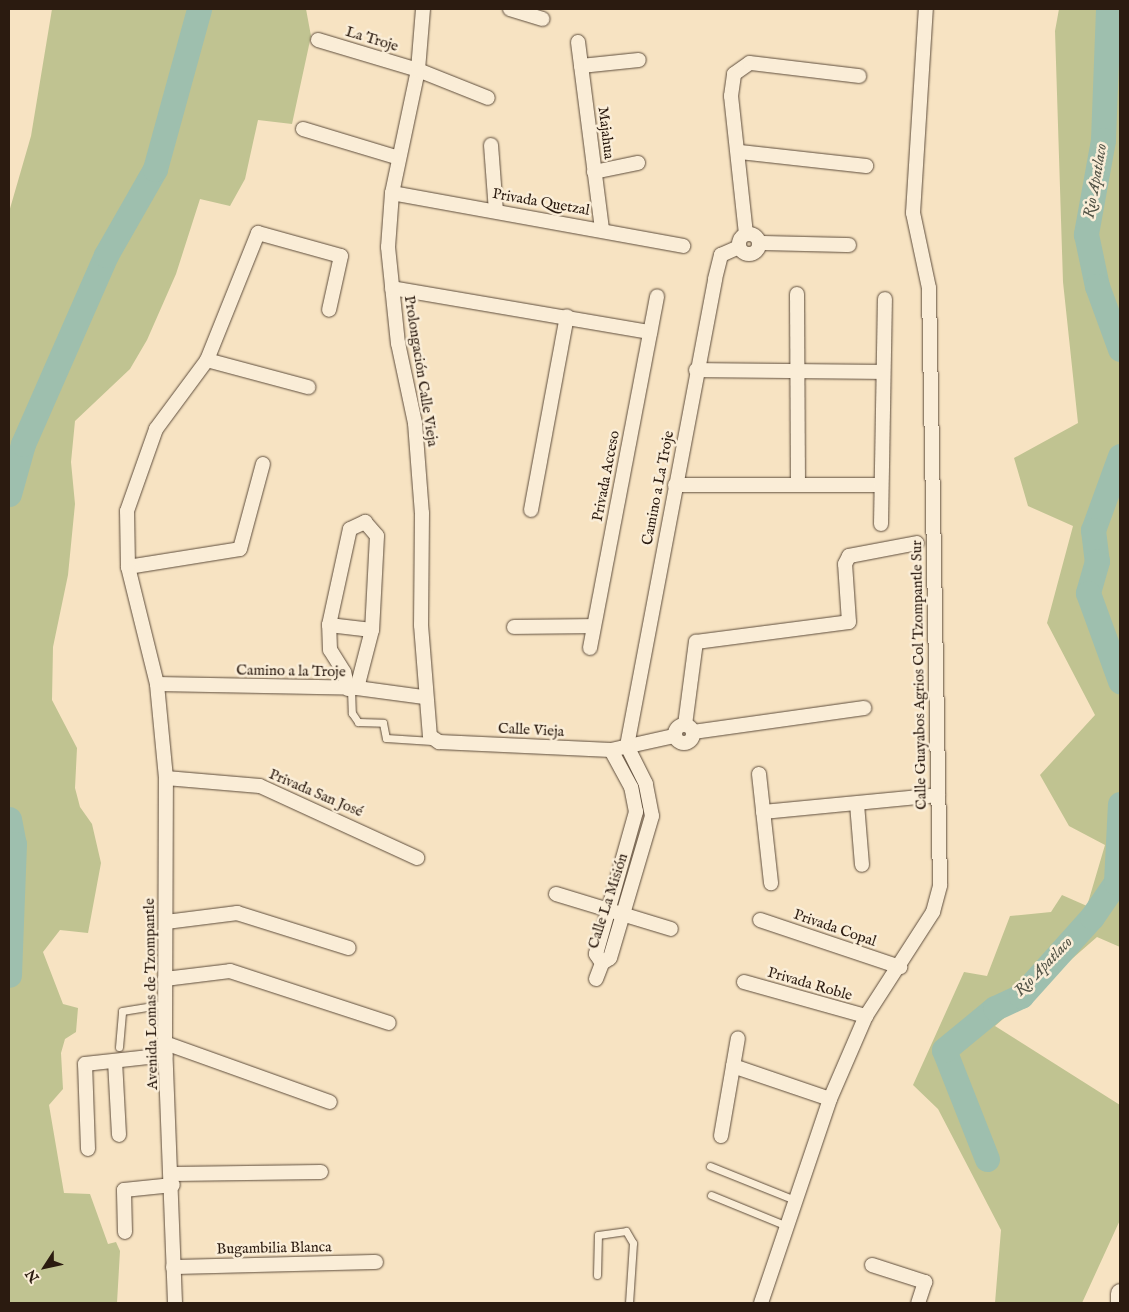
<!DOCTYPE html>
<html>
<head>
<meta charset="utf-8">
<style>
  body { margin:0 }
  #map { position:relative; width:1129px; height:1312px; overflow:hidden; background:#f7e3c2; font-family:"IM FELL English",serif }
  div>[style] { position:absolute }
  [style*='--x'] { left:calc(var(--x)*1px); top:calc(var(--y)*1px); width:calc(var(--w)*1px); rotate:calc(var(--a)*1deg) }
  .green>* { inset:0; background:#c0c391 }
  .river>* { height:25px; margin:-12.5px; padding:0 12.5px; transform-origin:12.5px; border-radius:12.5px; background:#9ebfae }
  .roads { filter:drop-shadow(0 0 1px #5e4d3c) drop-shadow(0 0 1px #5e4d3c) }
  .lane>* { height:7px; margin:-3.5px; padding:0 3.5px; transform-origin:3.5px; border-radius:3.5px; background:#faedd7 }
  .street>* { height:14px; margin:-7px; padding:0 7px; transform-origin:7px; border-radius:7px; background:#faedd7 }
  .street>.ring { margin:-7px; padding:0; box-sizing:content-box; background:none; border:14px solid #faedd7; border-radius:50% }
  .secondary>* { height:19px; margin:-9.5px; padding:0 9.5px; transform-origin:9.5px; border-radius:9.5px; background:#faedd7 }
  span { translate:-50% -50%; white-space:nowrap; text-align:center; line-height:1.15; -webkit-text-stroke:5px #faedd7; paint-order:stroke }
  .street-label { font-size:15px; color:#2b1b10 }
  .water-label { font-size:16px; color:#535447; font-style:italic }
  .frame { position:absolute; inset:0; border:10px solid #2b1b10; pointer-events:none }
  .north { position:absolute; left:20px; top:1242px; width:50px; height:50px; -webkit-text-stroke:4px #faedd7; paint-order:stroke; rotate:235deg; font-size:14px; font-weight:700; line-height:20px; text-align:center; color:#2b1b10 }
  .north::after { content:''; display:block; margin:auto; width:18px; height:22px; background:#2b1b10; clip-path:polygon(50% 0,100% 100%,50% 72%,0 100%) }
</style>
</head>
<body>
<div id="map">
  <div class="green">
    <div style="clip-path:polygon(52px 9px,306px 9px,311px 36px,292px 124px,258px 120px,245px 179px,230px 206px,200px 199px,176px 274px,147px 340px,130px 369px,75px 421px,71px 462px,75px 504px,68px 575px,53px 647px,52px 700px,77px 748px,75px 788px,80px 807px,92px 824px,101px 863px,88px 933px,60px 930px,43px 952px,63px 1004px,78px 1008px,76px 1032px,65px 1039px,61px 1053px,63px 1089px,49px 1105px,64px 1193px,90px 1194px,108px 1244px,116px 1242px,120px 1251px,117px 1303px,9px 1303px,9px 212px,31px 136px)"></div>
    <div style="clip-path:polygon(1059px 9px,1120px 9px,1120px 947px,1097px 937px,995px 1026px,1120px 1105px,1120px 1220px,1082px 1303px,995px 1303px,1001px 1230px,938px 1109px,913px 1085px,964px 972px,987px 976px,1010px 916px,1051px 912px,1062px 895px,1087px 906px,1105px 845px,1069px 826px,1040px 775px,1095px 715px,1047px 623px,1073px 526px,1028px 506px,1014px 458px,1078px 423px,1063px 282px,1055px 31px)"></div>
  </div>
  <div class="river">
    <div style="--x:1108;--y:9;--w:131;--a:92.2"></div>
    <div style="--x:1103;--y:140;--w:96;--a:100.3"></div>
    <div style="--x:1086;--y:234;--w:53;--a:78.1"></div>
    <div style="--x:1097;--y:286;--w:67;--a:69.9"></div>
    <div style="--x:1120;--y:456;--w:79;--a:110"></div>
    <div style="--x:1093;--y:530;--w:31;--a:83"></div>
    <div style="--x:1097;--y:561;--w:33;--a:106"></div>
    <div style="--x:1088;--y:593;--w:94;--a:70"></div>
    <div style="--x:9;--y:494;--w:52;--a:-74.4"></div>
    <div style="--x:23;--y:444;--w:206;--a:-66.3"></div>
    <div style="--x:106;--y:255;--w:99;--a:-60.3"></div>
    <div style="--x:155;--y:169;--w:166;--a:-74.6"></div>
    <div style="--x:9;--y:819;--w:25;--a:79"></div>
    <div style="--x:14;--y:844;--w:131;--a:92.2"></div>
    <div style="--x:987;--y:1159;--w:117;--a:-111.5"></div>
    <div style="--x:944;--y:1050;--w:66;--a:-39.5"></div>
    <div style="--x:995;--y:1008;--w:29;--a:-25"></div>
    <div style="--x:1021;--y:996;--w:106;--a:-48.1"></div>
    <div style="--x:1092;--y:917;--w:42;--a:-55.6"></div>
    <div style="--x:1116;--y:882;--w:78;--a:-87.1"></div>
  </div>
  <div class="roads">
    <div class="lane">
      <div style="--x:351;--y:689;--w:24;--a:88"></div>
      <div style="--x:352;--y:713;--w:11;--a:56"></div>
      <div style="--x:358;--y:722;--w:25;--a:2"></div>
      <div style="--x:383;--y:723;--w:15;--a:79"></div>
      <div style="--x:386;--y:738;--w:46;--a:3.7"></div>
      <div style="--x:119;--y:1047;--w:36;--a:-85"></div>
      <div style="--x:122;--y:1011;--w:44;--a:-9.2"></div>
      <div style="--x:710;--y:1166;--w:92;--a:21.8"></div>
      <div style="--x:711;--y:1195;--w:82;--a:22.2"></div>
      <div style="--x:597;--y:1275;--w:40;--a:-88.6"></div>
      <div style="--x:598;--y:1235;--w:28;--a:-8"></div>
      <div style="--x:626;--y:1231;--w:14;--a:60"></div>
      <div style="--x:633;--y:1243;--w:60;--a:93.8"></div>
    </div>
    <div class="street">
      <div style="--x:423;--y:9;--w:61;--a:94.7"></div>
      <div style="--x:418;--y:70;--w:126;--a:101.9"></div>
      <div style="--x:392;--y:193;--w:54;--a:94.2"></div>
      <div style="--x:388;--y:247;--w:97;--a:84.1"></div>
      <div style="--x:398;--y:343;--w:82;--a:78"></div>
      <div style="--x:415;--y:423;--w:90;--a:85.6"></div>
      <div style="--x:422;--y:513;--w:112;--a:90.5"></div>
      <div style="--x:421;--y:625;--w:111;--a:85.4"></div>
      <div style="--x:430;--y:736;--w:11;--a:34"></div>
      <div style="--x:439;--y:742;--w:172;--a:2.7"></div>
      <div style="--x:611;--y:750;--w:65;--a:-12.5"></div>
      <div style="--x:510;--y:9;--w:34;--a:17"></div>
      <div style="--x:318;--y:40;--w:104;--a:16.7"></div>
      <div style="--x:418;--y:70;--w:75;--a:21.8"></div>
      <div style="--x:578;--y:42;--w:189;--a:82.7"></div>
      <div style="--x:581;--y:66;--w:58;--a:-5.9"></div>
      <div style="--x:303;--y:129;--w:100;--a:16.8"></div>
      <div style="--x:491;--y:145;--w:66;--a:85.7"></div>
      <div style="--x:740;--y:152;--w:127;--a:6.3"></div>
      <div style="--x:594;--y:172;--w:45;--a:-11.6"></div>
      <div style="--x:392;--y:193;--w:296;--a:10.3"></div>
      <div class="ring" style="left:739px;top:234px;width:6px;height:6px"></div>
      <div style="--x:746;--y:234;--w:139;--a:-96.2"></div>
      <div style="--x:731;--y:96;--w:22;--a:-82"></div>
      <div style="--x:734;--y:74;--w:19;--a:-35"></div>
      <div style="--x:750;--y:63;--w:110;--a:6.8"></div>
      <div style="--x:760;--y:243;--w:89;--a:1.3"></div>
      <div style="--x:392;--y:288;--w:262;--a:9.7"></div>
      <div style="--x:797;--y:294;--w:191;--a:89.7"></div>
      <div style="--x:207;--y:360;--w:105;--a:15"></div>
      <div style="--x:696;--y:370;--w:186;--a:0.6"></div>
      <div style="--x:675;--y:485;--w:206;--a:0"></div>
      <div style="--x:531;--y:510;--w:197;--a:-79.5"></div>
      <div style="--x:881;--y:524;--w:225;--a:-89"></div>
      <div style="--x:128;--y:567;--w:113;--a:-9.1"></div>
      <div style="--x:240;--y:549;--w:88;--a:-74.9"></div>
      <div style="--x:329;--y:625;--w:43;--a:6.6"></div>
      <div style="--x:514;--y:627;--w:79;--a:-0.7"></div>
      <div style="--x:590;--y:648;--w:358;--a:-79.2"></div>
      <div style="--x:157;--y:684;--w:200;--a:1.1"></div>
      <div style="--x:357;--y:688;--w:68;--a:7.7"></div>
      <div style="--x:348;--y:689;--w:17;--a:-103"></div>
      <div style="--x:344;--y:672;--w:26;--a:-122"></div>
      <div style="--x:330;--y:650;--w:25;--a:-92"></div>
      <div style="--x:329;--y:625;--w:98;--a:-77.7"></div>
      <div style="--x:350;--y:529;--w:17;--a:-25"></div>
      <div style="--x:365;--y:522;--w:18;--a:49"></div>
      <div style="--x:377;--y:536;--w:94;--a:93"></div>
      <div style="--x:372;--y:630;--w:60;--a:104.5"></div>
      <div class="ring" style="left:675px;top:725px;width:4px;height:4px"></div>
      <div style="--x:685;--y:725;--w:84;--a:-82.5"></div>
      <div style="--x:696;--y:642;--w:154;--a:-7.4"></div>
      <div style="--x:849;--y:622;--w:58;--a:-93.9"></div>
      <div style="--x:845;--y:564;--w:9;--a:-63"></div>
      <div style="--x:849;--y:556;--w:69;--a:-10.8"></div>
      <div style="--x:693;--y:732;--w:173;--a:-8"></div>
      <div style="--x:627;--y:746;--w:475;--a:-79.3"></div>
      <div style="--x:715;--y:279;--w:25;--a:-76"></div>
      <div style="--x:721;--y:255;--w:20;--a:-24"></div>
      <div style="--x:759;--y:774;--w:110;--a:83.7"></div>
      <div style="--x:166;--y:778;--w:94;--a:4.9"></div>
      <div style="--x:260;--y:786;--w:173;--a:24.6"></div>
      <div style="--x:857;--y:804;--w:61;--a:85.3"></div>
      <div style="--x:763;--y:812;--w:176;--a:-5.5"></div>
      <div style="--x:556;--y:894;--w:120;--a:16.9"></div>
      <div style="--x:760;--y:920;--w:148;--a:18.6"></div>
      <div style="--x:166;--y:922;--w:72;--a:-7.2"></div>
      <div style="--x:237;--y:913;--w:117;--a:17.4"></div>
      <div style="--x:602;--y:963;--w:9;--a:-32"></div>
      <div style="--x:610;--y:958;--w:148;--a:-73.5"></div>
      <div style="--x:652;--y:816;--w:33;--a:-101"></div>
      <div style="--x:646;--y:784;--w:42;--a:-116.6"></div>
      <div style="--x:602;--y:963;--w:11;--a:-124"></div>
      <div style="--x:596;--y:954;--w:148;--a:-74.3"></div>
      <div style="--x:636;--y:812;--w:25;--a:-101"></div>
      <div style="--x:631;--y:787;--w:42;--a:-118.4"></div>
      <div style="--x:165;--y:979;--w:65;--a:-7"></div>
      <div style="--x:230;--y:971;--w:167;--a:18.1"></div>
      <div style="--x:596;--y:979;--w:17;--a:-69"></div>
      <div style="--x:744;--y:982;--w:127;--a:15.6"></div>
      <div style="--x:165;--y:1043;--w:175;--a:19.7"></div>
      <div style="--x:115;--y:1061;--w:74;--a:86.9"></div>
      <div style="--x:733;--y:1066;--w:102;--a:18.8"></div>
      <div style="--x:721;--y:1136;--w:99;--a:-80.2"></div>
      <div style="--x:88;--y:1149;--w:85;--a:-92"></div>
      <div style="--x:85;--y:1064;--w:81;--a:-6.3"></div>
      <div style="--x:173;--y:1174;--w:148;--a:-0.8"></div>
      <div style="--x:125;--y:1232;--w:42;--a:-91.4"></div>
      <div style="--x:124;--y:1190;--w:49;--a:-5.8"></div>
      <div style="--x:872;--y:1265;--w:56;--a:17.8"></div>
      <div style="--x:925;--y:1282;--w:22;--a:108"></div>
      <div style="--x:173;--y:1267;--w:203;--a:-1.4"></div>
      <div style="--x:175;--y:1303;--w:260;--a:-92.2"></div>
      <div style="--x:165;--y:1043;--w:265;--a:-89.8"></div>
      <div style="--x:166;--y:778;--w:94;--a:-95.5"></div>
      <div style="--x:157;--y:684;--w:121;--a:-103.9"></div>
      <div style="--x:128;--y:567;--w:56;--a:-91"></div>
      <div style="--x:127;--y:511;--w:87;--a:-70.5"></div>
      <div style="--x:156;--y:429;--w:86;--a:-53.5"></div>
      <div style="--x:207;--y:360;--w:137;--a:-68.1"></div>
      <div style="--x:258;--y:233;--w:86;--a:15.5"></div>
      <div style="--x:341;--y:256;--w:55;--a:102.5"></div>
      <div style="--x:761;--y:1303;--w:215;--a:-71.3"></div>
      <div style="--x:830;--y:1099;--w:90;--a:-66.6"></div>
      <div style="--x:866;--y:1016;--w:124;--a:-57.2"></div>
      <div style="--x:933;--y:912;--w:28;--a:-75"></div>
      <div style="--x:940;--y:885;--w:597;--a:-91.06"></div>
      <div style="--x:929;--y:288;--w:77;--a:-102"></div>
      <div style="--x:913;--y:213;--w:204;--a:-86.4"></div>
    </div>
    <div class="secondary">
      <div style="--x:1120;--y:1303;--w:10;--a:-90"></div>
    </div>
  </div>
  <div class="street-label">
    <span style="left:372px;top:39px;rotate:17deg">La Troje</span>
    <span style="left:606px;top:133px;rotate:83deg">Majahua</span>
    <span style="left:541px;top:202px;rotate:10deg">Privada Quetzal</span>
    <span style="left:421px;top:371px;rotate:81deg">Prolongación Calle Vieja</span>
    <span style="left:606px;top:476px;rotate:-79deg">Privada Acceso</span>
    <span style="left:658px;top:488px;rotate:-79deg">Camino a La Troje</span>
    <span style="left:291px;top:671px;rotate:1deg">Camino a la Troje</span>
    <span style="left:919px;top:675px;rotate:-91deg">Calle Guayabos Agrios Col Tzompantle Sur</span>
    <span style="left:531px;top:730px;rotate:3deg">Calle Vieja</span>
    <span style="left:316px;top:793px;rotate:23deg">Privada San José</span>
    <span style="left:608px;top:901px;rotate:-72deg">Calle La Misión</span>
    <span style="left:835px;top:928px;rotate:19deg">Privada Copal</span>
    <span style="left:810px;top:984px;rotate:16deg">Privada Roble</span>
    <span style="left:151px;top:994px;rotate:-91deg">Avenida Lomas de Tzompantle</span>
    <span style="left:274px;top:1248px;rotate:-1deg">Bugambilia Blanca</span>
  </div>
  <div class="water-label">
    <span style="left:1096px;top:181px;rotate:-80deg">Rio Apatlaco</span>
    <span style="left:1044px;top:967px;rotate:-46deg">Rio Apatlaco</span>
  </div>
  <div class="frame"></div>
  <div class="north">N</div>
</div>
</body>
</html>
